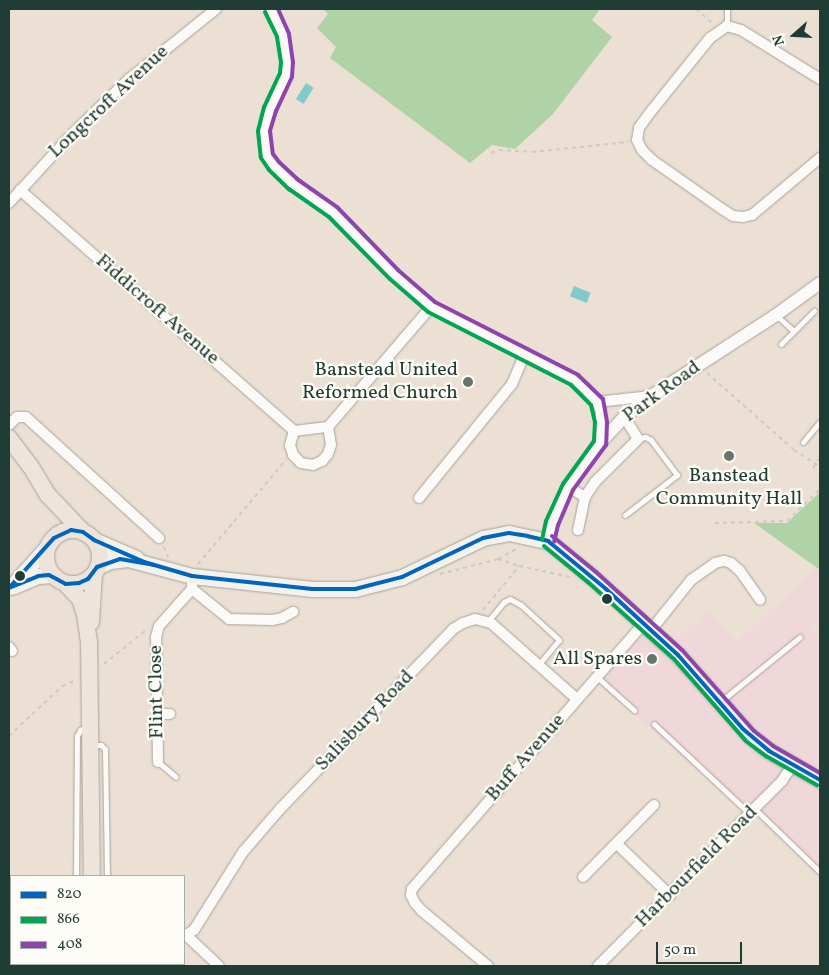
<!DOCTYPE html>
<html>
<head>
<meta charset="utf-8">
<style>
  body { margin:0 }
  #map { position:relative; width:829px; height:975px; overflow:hidden; background:#ece0d4; font-family:Vollkorn,serif }
  div>[style] { position:absolute }
  [style*='--x'] { left:calc(var(--x)*1px); top:calc(var(--y)*1px); width:calc(var(--w)*1px); rotate:calc(var(--a)*1deg) }
  .built>* { inset:0; background:#f0d7da }
  .green>* { inset:0; background:#b0d2a7 }
  .water>* { inset:0; background:#80cacc; transform-origin:0 0 }
  .path>* { height:2px; margin-top:-1px; transform-origin:0; background:repeating-linear-gradient(90deg,#cbcac7 0 4px,transparent 0 8px) }
  .roads { filter:drop-shadow(0 0 1px #a6a39b) drop-shadow(0 0 1px #a6a39b) }
  .service>* { height:5px; margin:-2.5px; padding:0 2.5px; transform-origin:2.5px; border-radius:2.5px; background:#fcfaf9 }
  .minor>* { height:10px; margin:-5px; padding:0 5px; transform-origin:5px; border-radius:5px; background:#fcfaf9 }
  .tertiary>* { height:12px; margin:-6px; padding:0 6px; transform-origin:6px; border-radius:6px; background:#fcfaf9 }
  .secondary>* { height:15px; margin:-7.5px; padding:0 7.5px; transform-origin:7.5px; border-radius:7.5px; background:#f5f2ee }
  .primary>* { height:16px; margin:-8px; padding:0 8px; transform-origin:8px; border-radius:8px; background:#ede4dc }
  .primary>.ring { margin:-8px; padding:0; box-sizing:content-box; background:none; border:16px solid #ede4dc; border-radius:50% }
  .bus-1>* { height:4px; margin:-2px; padding:0 2px; transform-origin:2px; border-radius:2px; background:#0065bd }
  .bus-2>* { height:4px; margin:-2px; padding:0 2px; transform-origin:2px; border-radius:2px; background:#00a651 }
  .bus-3>* { height:4px; margin:-2px; padding:0 2px; transform-origin:2px; border-radius:2px; background:#8e44ad }
  .dots>* { width:14px; height:14px; translate:-50% -50%; box-sizing:border-box; border:2px solid #fdfcf7; border-radius:50% }
  span { translate:-50% -50%; white-space:nowrap; text-align:center; line-height:1.15; -webkit-text-stroke:4.5px #fdfcf7; paint-order:stroke }
  .street-label { font-size:20px; color:#1f3d34 }
  .poi-label { font-size:20px; color:#1f3d34 }
  .right { translate:-100% -50%; text-align:right }
  .frame { position:absolute; inset:0; border:10px solid #1f3d34; pointer-events:none }
  .legend { position:absolute; left:10px; top:875px; width:175px; height:90px; box-sizing:border-box; background:#fdfcf7; border:1px solid #a4b0a9; margin:0; padding:6px 9px; list-style:none; font-size:15px; color:#1f3d34 }
  .legend li { display:flex; align-items:center; gap:10px; height:25px }
  .legend b { width:25px; border:1px solid #a4b0a9 }
  .north { position:absolute; left:769px; top:10px; width:50px; height:50px; -webkit-text-stroke:4px #fdfcf7; paint-order:stroke; rotate:251deg; font-size:14px; font-weight:700; line-height:20px; text-align:center; color:#1f3d34 }
  .north::after { content:''; display:block; margin:auto; width:18px; height:22px; background:#1f3d34; clip-path:polygon(50% 0,100% 100%,50% 72%,0 100%) }
  .scale { position:absolute; left:656px; top:942px; width:86px; height:22px; box-sizing:border-box; border:2px solid #1f3d34; border-top:0; padding-left:6px; font-size:15px; line-height:18px; white-space:nowrap; color:#1f3d34; -webkit-text-stroke:4px #fdfcf7; paint-order:stroke }
</style>
</head>
<body>
<div id="map">
  <div class="built">
    <div style="clip-path:polygon(819px 567px,820px 621px,811px 628px,820px 639px,820px 871px,761px 815px,737px 805px,599px 683px,641px 636px,680px 636px,708px 610px,736px 642px)"></div>
  </div>
  <div class="green">
    <div style="clip-path:polygon(323px 9px,600px 9px,592px 20px,612px 37px,553px 114px,515px 149px,492px 145px,470px 163px,330px 58px,336px 47px,317px 28px,328px 14px)"></div>
    <div style="clip-path:polygon(820px 492px,820px 570px,754px 523px,787px 523px)"></div>
  </div>
  <div class="water">
    <div style="left:306px;top:83px;width:9px;height:19px;rotate:32deg"></div>
    <div style="left:574px;top:286px;width:18px;height:11px;rotate:22deg"></div>
  </div>
  <div class="path">
    <div style="--x:696;--y:9;--w:21;--a:41"></div>
    <div style="--x:491;--y:153;--w:9;--a:-21"></div>
    <div style="--x:499;--y:150;--w:33;--a:3"></div>
    <div style="--x:532;--y:152;--w:97;--a:-5.9"></div>
    <div style="--x:707;--y:373;--w:116;--a:41.5"></div>
    <div style="--x:794;--y:450;--w:31;--a:33"></div>
    <div style="--x:813;--y:468;--w:13;--a:-58"></div>
    <div style="--x:715;--y:523;--w:72;--a:-1.6"></div>
    <div style="--x:787;--y:521;--w:46;--a:-44.1"></div>
    <div style="--x:164;--y:547;--w:11;--a:68"></div>
    <div style="--x:498;--y:559;--w:22;--a:18"></div>
    <div style="--x:519;--y:566;--w:52;--a:12.2"></div>
    <div style="--x:198;--y:564;--w:135;--a:-49.8"></div>
    <div style="--x:440;--y:574;--w:60;--a:-14.5"></div>
    <div style="--x:498;--y:559;--w:23;--a:-29"></div>
    <div style="--x:483;--y:610;--w:57;--a:-50.7"></div>
    <div style="--x:104;--y:664;--w:53;--a:-38.8"></div>
    <div style="--x:9;--y:736;--w:73;--a:-43.3"></div>
    <div style="--x:62;--y:686;--w:16;--a:-22"></div>
    <div style="--x:9;--y:911;--w:2;--a:0"></div>
  </div>
  <div class="roads">
    <div class="service">
      <div style="--x:727;--y:9;--w:17;--a:90"></div>
      <div style="--x:776;--y:315;--w:24;--a:42"></div>
      <div style="--x:781;--y:344;--w:47;--a:-45"></div>
      <div style="--x:803;--y:442;--w:26;--a:-50"></div>
      <div style="--x:625;--y:515;--w:66;--a:-37.6"></div>
      <div style="--x:677;--y:475;--w:44;--a:-126.6"></div>
      <div style="--x:651;--y:440;--w:7;--a:-153"></div>
      <div style="--x:645;--y:437;--w:7;--a:164"></div>
      <div style="--x:488;--y:621;--w:25;--a:-50"></div>
      <div style="--x:504;--y:602;--w:7;--a:-27"></div>
      <div style="--x:510;--y:599;--w:13;--a:29"></div>
      <div style="--x:521;--y:605;--w:52;--a:42.6"></div>
      <div style="--x:559;--y:640;--w:33;--a:130"></div>
      <div style="--x:597;--y:677;--w:50;--a:41.7"></div>
      <div style="--x:720;--y:702;--w:103;--a:-39.1"></div>
      <div style="--x:654;--y:724;--w:132;--a:43.2"></div>
      <div style="--x:92;--y:745;--w:9;--a:0"></div>
      <div style="--x:101;--y:745;--w:6;--a:45"></div>
      <div style="--x:105;--y:749;--w:127;--a:89.1"></div>
      <div style="--x:158;--y:762;--w:23;--a:40"></div>
      <div style="--x:755;--y:809;--w:91;--a:44.1"></div>
      <div style="--x:76;--y:876;--w:140;--a:-89.6"></div>
      <div style="--x:77;--y:736;--w:7;--a:-63"></div>
      <div style="--x:80;--y:730;--w:9;--a:-27"></div>
      <div style="--x:78;--y:964;--w:2;--a:90"></div>
      <div style="--x:107;--y:964;--w:2;--a:90"></div>
    </div>
    <div class="minor">
      <div style="--x:271;--y:9;--w:29;--a:65"></div>
      <div style="--x:283;--y:35;--w:27;--a:82"></div>
      <div style="--x:287;--y:62;--w:13;--a:94"></div>
      <div style="--x:286;--y:75;--w:38;--a:115"></div>
      <div style="--x:270;--y:109;--w:23;--a:105"></div>
      <div style="--x:264;--y:131;--w:25;--a:83"></div>
      <div style="--x:267;--y:156;--w:12;--a:55"></div>
      <div style="--x:274;--y:166;--w:26;--a:43"></div>
      <div style="--x:293;--y:184;--w:49;--a:35"></div>
      <div style="--x:333;--y:212;--w:88;--a:45.9"></div>
      <div style="--x:394;--y:275;--w:49;--a:40.9"></div>
      <div style="--x:431;--y:307;--w:105;--a:26.1"></div>
      <div style="--x:525;--y:353;--w:57;--a:28.4"></div>
      <div style="--x:575;--y:380;--w:13;--a:39"></div>
      <div style="--x:585;--y:388;--w:18;--a:49"></div>
      <div style="--x:597;--y:402;--w:10;--a:66"></div>
      <div style="--x:601;--y:411;--w:32;--a:92"></div>
      <div style="--x:820;--y:79;--w:93;--a:-148.2"></div>
      <div style="--x:741;--y:30;--w:15;--a:-164"></div>
      <div style="--x:727;--y:26;--w:21;--a:145"></div>
      <div style="--x:710;--y:38;--w:97;--a:128.8"></div>
      <div style="--x:649;--y:114;--w:17;--a:126"></div>
      <div style="--x:639;--y:128;--w:12;--a:99"></div>
      <div style="--x:637;--y:140;--w:11;--a:63"></div>
      <div style="--x:642;--y:150;--w:14;--a:45"></div>
      <div style="--x:652;--y:160;--w:85;--a:35"></div>
      <div style="--x:722;--y:209;--w:13;--a:32"></div>
      <div style="--x:733;--y:216;--w:10;--a:6"></div>
      <div style="--x:743;--y:217;--w:9;--a:-13"></div>
      <div style="--x:752;--y:215;--w:89;--a:-40"></div>
      <div style="--x:20;--y:190;--w:365;--a:41.3"></div>
      <div style="--x:294;--y:431;--w:34;--a:-7"></div>
      <div style="--x:328;--y:427;--w:158;--a:-49.4"></div>
      <div style="--x:9;--y:203;--w:93;--a:-47.6"></div>
      <div style="--x:72;--y:134;--w:79;--a:-44"></div>
      <div style="--x:129;--y:79;--w:112;--a:-38.8"></div>
      <div style="--x:597;--y:402;--w:54;--a:-6.3"></div>
      <div style="--x:9;--y:425;--w:11;--a:-45"></div>
      <div style="--x:17;--y:417;--w:9;--a:0"></div>
      <div style="--x:26;--y:417;--w:180;--a:42.3"></div>
      <div style="--x:294;--y:431;--w:15;--a:106"></div>
      <div style="--x:290;--y:445;--w:10;--a:73"></div>
      <div style="--x:293;--y:455;--w:11;--a:45"></div>
      <div style="--x:301;--y:463;--w:12;--a:9"></div>
      <div style="--x:313;--y:465;--w:10;--a:-24"></div>
      <div style="--x:322;--y:461;--w:9;--a:-49"></div>
      <div style="--x:328;--y:454;--w:9;--a:-72"></div>
      <div style="--x:331;--y:445;--w:18;--a:-99"></div>
      <div style="--x:568;--y:487;--w:20;--a:30"></div>
      <div style="--x:419;--y:498;--w:147;--a:-50.8"></div>
      <div style="--x:512;--y:384;--w:34;--a:-67"></div>
      <div style="--x:578;--y:530;--w:34;--a:-78"></div>
      <div style="--x:585;--y:497;--w:18;--a:-56"></div>
      <div style="--x:595;--y:482;--w:61;--a:-45"></div>
      <div style="--x:638;--y:439;--w:26;--a:-122"></div>
      <div style="--x:192;--y:589;--w:48;--a:39"></div>
      <div style="--x:229;--y:619;--w:43;--a:1.3"></div>
      <div style="--x:272;--y:620;--w:10;--a:-11"></div>
      <div style="--x:282;--y:618;--w:13;--a:-29"></div>
      <div style="--x:651;--y:630;--w:64;--a:-51.3"></div>
      <div style="--x:691;--y:580;--w:29;--a:-35"></div>
      <div style="--x:715;--y:563;--w:9;--a:-13"></div>
      <div style="--x:724;--y:561;--w:7;--a:16"></div>
      <div style="--x:731;--y:563;--w:12;--a:42"></div>
      <div style="--x:740;--y:571;--w:35;--a:55"></div>
      <div style="--x:9;--y:647;--w:5;--a:53"></div>
      <div style="--x:157;--y:714;--w:13;--a:0"></div>
      <div style="--x:158;--y:762;--w:125;--a:-90.9"></div>
      <div style="--x:156;--y:637;--w:11;--a:-75"></div>
      <div style="--x:159;--y:626;--w:50;--a:-48.3"></div>
      <div style="--x:192;--y:589;--w:13;--a:-90"></div>
      <div style="--x:617;--y:844;--w:74;--a:43.9"></div>
      <div style="--x:583;--y:877;--w:101;--a:-45.4"></div>
      <div style="--x:186;--y:935;--w:45;--a:43.2"></div>
      <div style="--x:184;--y:936;--w:12;--a:-31"></div>
      <div style="--x:194;--y:930;--w:92;--a:-57.9"></div>
      <div style="--x:243;--y:852;--w:57;--a:-49.3"></div>
      <div style="--x:280;--y:809;--w:250;--a:-46.1"></div>
      <div style="--x:453;--y:629;--w:12;--a:-31"></div>
      <div style="--x:463;--y:623;--w:13;--a:-18"></div>
      <div style="--x:475;--y:619;--w:16;--a:14"></div>
      <div style="--x:491;--y:623;--w:115;--a:41.5"></div>
      <div style="--x:488;--y:966;--w:86;--a:-140.2"></div>
      <div style="--x:422;--y:911;--w:11;--a:-131"></div>
      <div style="--x:415;--y:903;--w:9;--a:-117"></div>
      <div style="--x:411;--y:895;--w:6;--a:-81"></div>
      <div style="--x:412;--y:889;--w:353;--a:-48.9"></div>
      <div style="--x:598;--y:966;--w:235;--a:-45.2"></div>
      <div style="--x:764;--y:799;--w:25;--a:-45"></div>
      <div style="--x:782;--y:781;--w:20;--a:-57"></div>
    </div>
    <div class="tertiary">
      <div style="--x:548;--y:541;--w:18;--a:-77"></div>
      <div style="--x:552;--y:523;--w:39;--a:-66"></div>
      <div style="--x:568;--y:487;--w:54;--a:-54"></div>
      <div style="--x:600;--y:443;--w:35;--a:-47"></div>
      <div style="--x:624;--y:417;--w:34;--a:-38"></div>
      <div style="--x:651;--y:396;--w:149;--a:-32.9"></div>
      <div style="--x:776;--y:315;--w:54;--a:-36"></div>
    </div>
    <div class="secondary">
      <div style="--x:94;--y:540;--w:46;--a:23.2"></div>
      <div style="--x:97;--y:567;--w:14;--a:-25"></div>
      <div style="--x:110;--y:561;--w:18;--a:-6"></div>
      <div style="--x:128;--y:559;--w:66;--a:14.9"></div>
      <div style="--x:192;--y:576;--w:121;--a:6.2"></div>
      <div style="--x:312;--y:589;--w:43;--a:0"></div>
      <div style="--x:355;--y:589;--w:49;--a:-14.3"></div>
      <div style="--x:402;--y:577;--w:90;--a:-25.7"></div>
      <div style="--x:483;--y:538;--w:26;--a:-11"></div>
      <div style="--x:509;--y:533;--w:40;--a:12"></div>
      <div style="--x:548;--y:541;--w:57;--a:39.3"></div>
      <div style="--x:592;--y:577;--w:116;--a:42.2"></div>
      <div style="--x:678;--y:655;--w:108;--a:48.4"></div>
      <div style="--x:750;--y:736;--w:24;--a:38"></div>
      <div style="--x:769;--y:751;--w:59;--a:29.6"></div>
      <div style="--x:14;--y:586;--w:26;--a:-23"></div>
      <div style="--x:38;--y:576;--w:15;--a:-4"></div>
      <div style="--x:11;--y:587;--w:52;--a:-48.1"></div>
    </div>
    <div class="primary">
      <div style="--x:9;--y:438;--w:36;--a:53"></div>
      <div style="--x:31;--y:467;--w:33;--a:59"></div>
      <div style="--x:48;--y:495;--w:51;--a:46.6"></div>
      <div class="ring" style="left:46px;top:530px;width:38px;height:38px"></div>
      <div style="--x:66;--y:584;--w:21;--a:47"></div>
      <div style="--x:80;--y:599;--w:16;--a:72"></div>
      <div style="--x:85;--y:614;--w:28;--a:82"></div>
      <div style="--x:89;--y:642;--w:234;--a:89.3"></div>
      <div style="--x:91;--y:622;--w:48;--a:-86.4"></div>
      <div style="--x:93;--y:964;--w:2;--a:90"></div>
    </div>
  </div>
  <div class="bus-1">
    <div style="--x:9;--y:588;--w:67;--a:-48"></div>
    <div style="--x:54;--y:538;--w:19;--a:-25"></div>
    <div style="--x:71;--y:530;--w:12;--a:9"></div>
    <div style="--x:83;--y:532;--w:14;--a:36"></div>
    <div style="--x:94;--y:540;--w:55;--a:23.7"></div>
    <div style="--x:144;--y:562;--w:50;--a:16.3"></div>
    <div style="--x:192;--y:576;--w:121;--a:6.2"></div>
    <div style="--x:312;--y:589;--w:43;--a:0"></div>
    <div style="--x:355;--y:589;--w:49;--a:-14.3"></div>
    <div style="--x:402;--y:577;--w:90;--a:-25.7"></div>
    <div style="--x:483;--y:538;--w:26;--a:-11"></div>
    <div style="--x:509;--y:533;--w:18;--a:9"></div>
    <div style="--x:527;--y:536;--w:22;--a:13"></div>
    <div style="--x:548;--y:541;--w:75;--a:39.6"></div>
    <div style="--x:606;--y:589;--w:98;--a:42.5"></div>
    <div style="--x:678;--y:655;--w:98;--a:48.7"></div>
    <div style="--x:743;--y:729;--w:34;--a:40"></div>
    <div style="--x:769;--y:751;--w:59;--a:29.6"></div>
    <div style="--x:9;--y:588;--w:31;--a:-22"></div>
    <div style="--x:38;--y:576;--w:11;--a:-5"></div>
    <div style="--x:49;--y:575;--w:19;--a:28"></div>
    <div style="--x:66;--y:584;--w:13;--a:-4"></div>
    <div style="--x:79;--y:583;--w:10;--a:-24"></div>
    <div style="--x:88;--y:579;--w:15;--a:-53"></div>
    <div style="--x:97;--y:567;--w:24;--a:-19"></div>
    <div style="--x:120;--y:559;--w:34;--a:10"></div>
  </div>
  <div class="bus-2">
    <div style="--x:265;--y:12;--w:28;--a:64"></div>
    <div style="--x:277;--y:37;--w:25;--a:81"></div>
    <div style="--x:281;--y:62;--w:11;--a:95"></div>
    <div style="--x:280;--y:73;--w:38;--a:115"></div>
    <div style="--x:264;--y:107;--w:25;--a:104"></div>
    <div style="--x:258;--y:131;--w:27;--a:84"></div>
    <div style="--x:261;--y:158;--w:14;--a:56"></div>
    <div style="--x:269;--y:170;--w:28;--a:44"></div>
    <div style="--x:289;--y:189;--w:49;--a:35"></div>
    <div style="--x:329;--y:217;--w:87;--a:45.5"></div>
    <div style="--x:390;--y:279;--w:50;--a:41"></div>
    <div style="--x:428;--y:312;--w:161;--a:27"></div>
    <div style="--x:571;--y:385;--w:28;--a:45"></div>
    <div style="--x:591;--y:405;--w:17;--a:77"></div>
    <div style="--x:595;--y:422;--w:19;--a:93"></div>
    <div style="--x:594;--y:441;--w:53;--a:125.8"></div>
    <div style="--x:563;--y:484;--w:41;--a:114.7"></div>
    <div style="--x:546;--y:521;--w:19;--a:102"></div>
    <div style="--x:544;--y:546;--w:57;--a:39.3"></div>
    <div style="--x:588;--y:582;--w:115;--a:41.8"></div>
    <div style="--x:674;--y:659;--w:109;--a:48.7"></div>
    <div style="--x:746;--y:741;--w:25;--a:37"></div>
    <div style="--x:766;--y:756;--w:59;--a:29.6"></div>
  </div>
  <div class="bus-3">
    <div style="--x:278;--y:9;--w:27;--a:66"></div>
    <div style="--x:289;--y:34;--w:28;--a:82"></div>
    <div style="--x:293;--y:62;--w:15;--a:94"></div>
    <div style="--x:292;--y:77;--w:38;--a:115"></div>
    <div style="--x:276;--y:111;--w:21;--a:107"></div>
    <div style="--x:270;--y:131;--w:23;--a:83"></div>
    <div style="--x:273;--y:154;--w:10;--a:53"></div>
    <div style="--x:279;--y:162;--w:25;--a:43"></div>
    <div style="--x:297;--y:179;--w:49;--a:35"></div>
    <div style="--x:337;--y:207;--w:88;--a:45.9"></div>
    <div style="--x:398;--y:270;--w:49;--a:40.9"></div>
    <div style="--x:435;--y:302;--w:161;--a:27"></div>
    <div style="--x:578;--y:375;--w:35;--a:44"></div>
    <div style="--x:603;--y:399;--w:23;--a:80"></div>
    <div style="--x:607;--y:422;--w:23;--a:92"></div>
    <div style="--x:606;--y:445;--w:56;--a:126.3"></div>
    <div style="--x:573;--y:490;--w:38;--a:113"></div>
    <div style="--x:558;--y:525;--w:17;--a:103"></div>
    <div style="--x:552;--y:536;--w:57;--a:39.3"></div>
    <div style="--x:596;--y:572;--w:116;--a:42.2"></div>
    <div style="--x:682;--y:650;--w:108;--a:48.4"></div>
    <div style="--x:754;--y:731;--w:24;--a:38"></div>
    <div style="--x:773;--y:746;--w:54;--a:29.9"></div>
  </div>
  <div class="dots">
    <div style="left:468px;top:382px;background:#67766c"></div>
    <div style="left:729px;top:456px;background:#67766c"></div>
    <div style="left:20px;top:576px;background:#1f3d34"></div>
    <div style="left:607px;top:599px;background:#1f3d34"></div>
    <div style="left:652px;top:659px;background:#67766c"></div>
  </div>
  <div class="street-label">
    <span style="left:109px;top:102px;rotate:-43deg">Longcroft Avenue</span>
    <span style="left:157px;top:310px;rotate:41deg">Fiddicroft Avenue</span>
    <span style="left:662px;top:392px;rotate:-36deg">Park Road</span>
    <span style="left:157px;top:692px;rotate:-91deg">Flint Close</span>
    <span style="left:365px;top:721px;rotate:-46deg">Salisbury Road</span>
    <span style="left:526px;top:758px;rotate:-49deg">Buff Avenue</span>
    <span style="left:697px;top:867px;rotate:-45deg">Harbourfield Road</span>
  </div>
  <div class="poi-label">
    <span class="right" style="left:458px;top:382px">Banstead United<br>Reformed Church</span>
    <span style="left:729px;top:488px">Banstead<br>Community Hall</span>
    <span class="right" style="left:642px;top:659px">All Spares</span>
  </div>
  <div class="frame"></div>
  <ul class="legend">
  <li><b style="height:6px;background:#0065bd"></b>820</li>
  <li><b style="height:6px;background:#00a651"></b>866</li>
  <li><b style="height:6px;background:#8e44ad"></b>408</li>
  </ul>
  <div class="north">N</div>
  <div class="scale">50 m</div>
</div>
</body>
</html>
